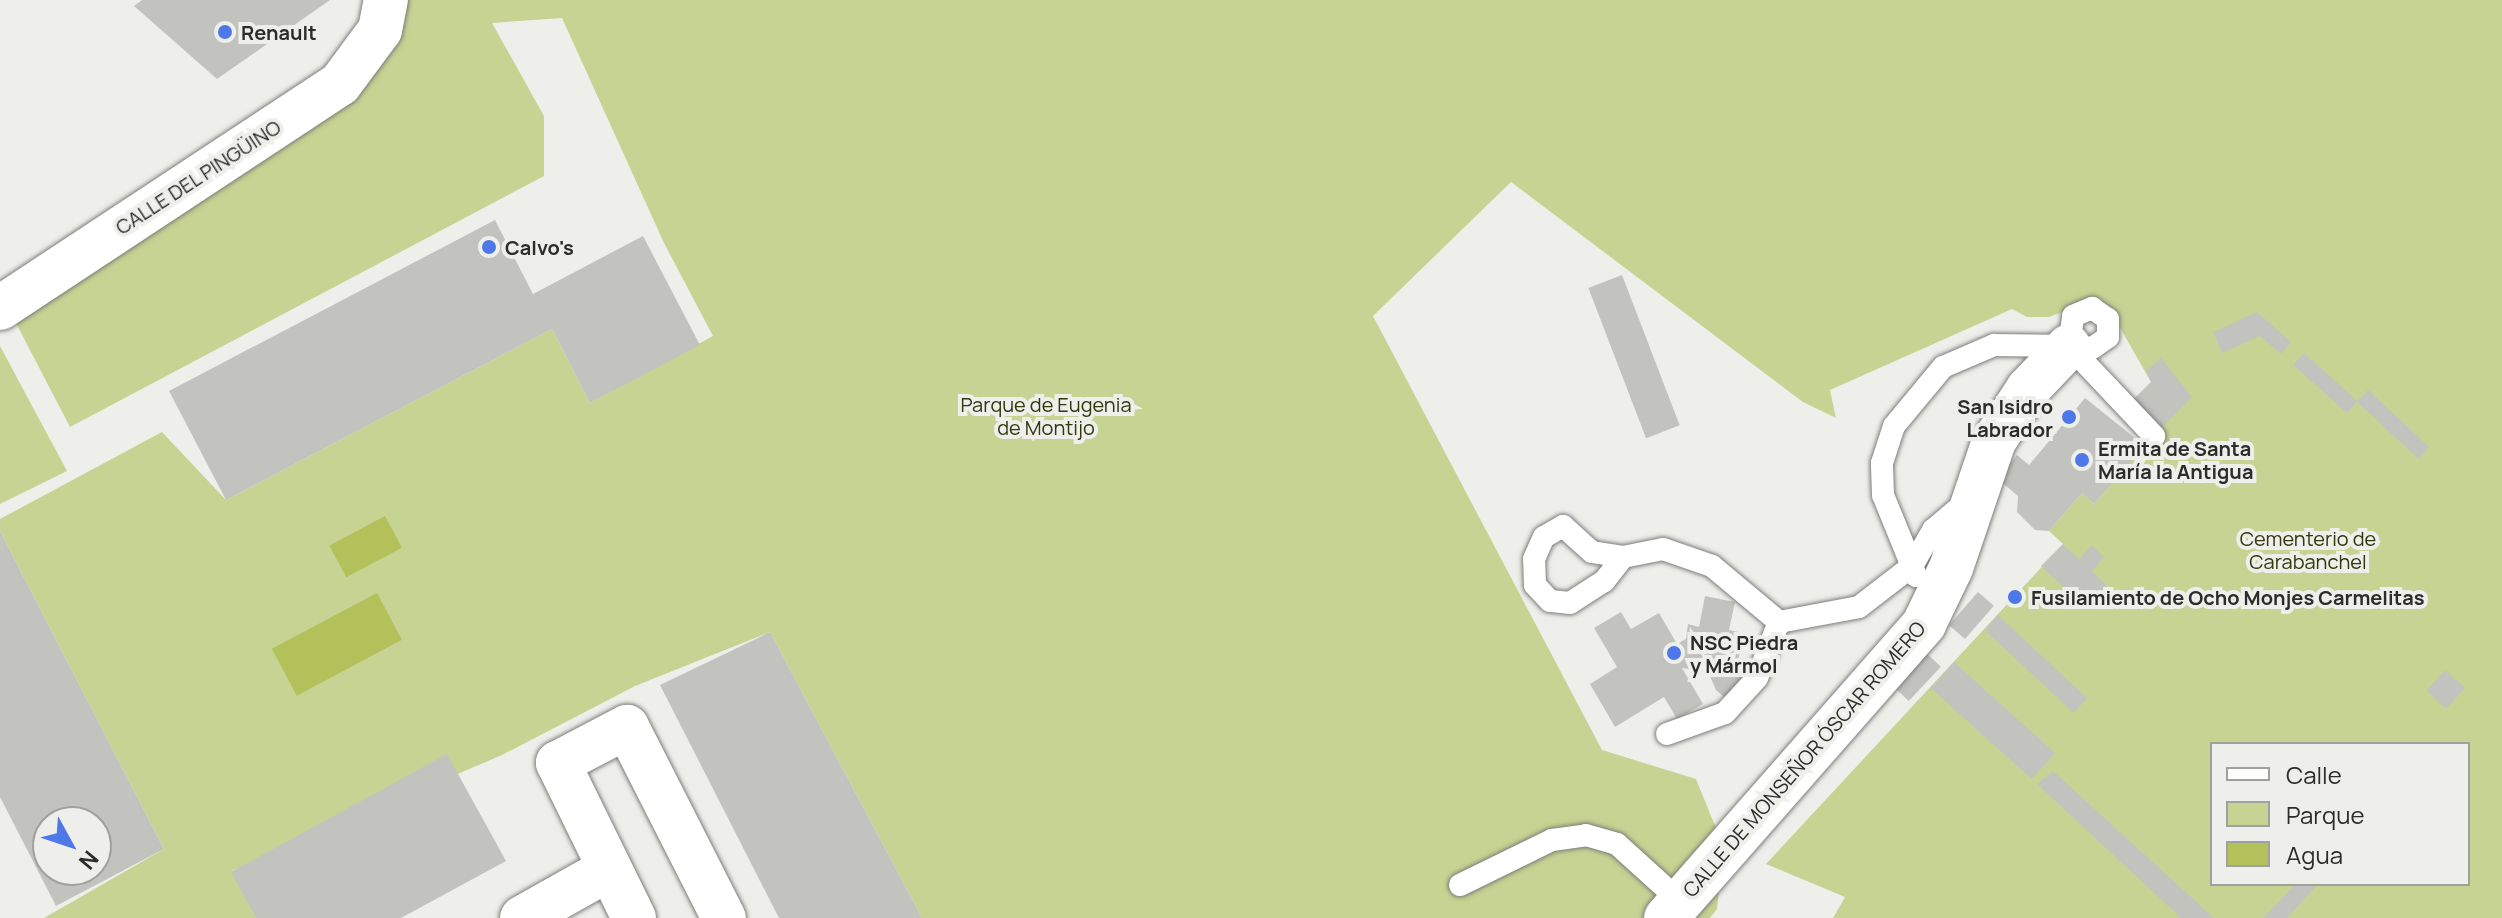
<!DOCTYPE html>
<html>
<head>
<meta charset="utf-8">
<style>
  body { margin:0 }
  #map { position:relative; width:2502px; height:918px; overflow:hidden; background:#eeefeb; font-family:Manrope,sans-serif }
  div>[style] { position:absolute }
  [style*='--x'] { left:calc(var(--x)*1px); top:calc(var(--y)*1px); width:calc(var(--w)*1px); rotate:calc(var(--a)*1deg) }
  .green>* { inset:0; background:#c7d392 }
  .water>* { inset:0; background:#b2c15a; transform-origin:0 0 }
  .building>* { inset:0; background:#c2c3bf; transform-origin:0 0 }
  .roads { filter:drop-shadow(0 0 2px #7d7e7a) drop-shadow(0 0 2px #7d7e7a) }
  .service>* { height:22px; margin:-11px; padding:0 11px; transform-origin:11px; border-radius:11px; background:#fff }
  .minor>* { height:44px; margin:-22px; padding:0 22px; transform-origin:22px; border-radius:22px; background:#fff }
  .dots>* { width:22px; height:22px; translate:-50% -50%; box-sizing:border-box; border:4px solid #eeefeb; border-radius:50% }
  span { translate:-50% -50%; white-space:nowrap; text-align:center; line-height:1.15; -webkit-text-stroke:8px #eeefeb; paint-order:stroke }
  .poi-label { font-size:20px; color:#2c2d2b; font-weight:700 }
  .left { translate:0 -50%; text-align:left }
  .right { translate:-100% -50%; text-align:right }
  .street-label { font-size:20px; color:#2c2d2b }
  .park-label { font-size:20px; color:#32380c }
  .legend { position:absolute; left:2210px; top:742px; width:260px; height:144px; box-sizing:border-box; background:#eeefeb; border:2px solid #a0a19e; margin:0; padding:10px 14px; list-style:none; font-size:24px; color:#2c2d2b }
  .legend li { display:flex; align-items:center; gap:16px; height:40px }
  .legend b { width:40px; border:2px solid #a0a19e }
  .north { position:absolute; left:32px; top:806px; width:80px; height:80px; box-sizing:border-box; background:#eeefeb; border:2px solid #a0a19e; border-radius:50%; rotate:130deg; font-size:22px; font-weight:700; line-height:32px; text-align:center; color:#2c2d2b }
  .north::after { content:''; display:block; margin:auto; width:28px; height:36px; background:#4e77ea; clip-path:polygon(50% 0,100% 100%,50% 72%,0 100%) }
</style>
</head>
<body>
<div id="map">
  <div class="green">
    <div style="clip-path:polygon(evenodd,385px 0,2502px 0,2502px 918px,1833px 918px,1845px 897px,1766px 864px,2063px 544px,2049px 531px,2082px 493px,2094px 504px,2160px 428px,2134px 399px,2151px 382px,2110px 310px,2093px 301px,2049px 317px,2027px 317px,2012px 309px,1830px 390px,1836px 418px,1803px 402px,1511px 182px,1373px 316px,1602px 750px,1696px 779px,1724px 848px,1717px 909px,1710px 918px,922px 918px,770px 632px,635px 686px,502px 755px,232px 871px,256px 918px,44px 918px,164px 849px,0 531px,0 519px,162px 432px,226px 500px,552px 329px,590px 403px,713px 336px,664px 243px,562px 18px,492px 23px,544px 116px,544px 176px,70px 427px,6px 304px,340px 84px,385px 0,2212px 744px,2468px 744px,2468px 884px,2212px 884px,2212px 744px)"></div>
    <div style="clip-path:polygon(0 346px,67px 471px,0 504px)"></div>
  </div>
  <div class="water">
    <div style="left:385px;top:516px;width:36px;height:63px;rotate:62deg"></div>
    <div style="left:377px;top:593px;width:53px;height:119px;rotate:62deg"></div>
  </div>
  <div class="building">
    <div style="clip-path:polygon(142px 0,330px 0,217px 79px,134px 6px)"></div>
    <div style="clip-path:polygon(495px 220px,533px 294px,643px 236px,700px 345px,590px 403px,552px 329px,226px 500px,169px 391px)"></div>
    <div style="left:1622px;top:275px;width:161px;height:36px;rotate:69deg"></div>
    <div style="clip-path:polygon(2257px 312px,2291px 342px,2281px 354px,2260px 336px,2222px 353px,2213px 332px)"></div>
    <div style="left:2304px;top:353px;width:72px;height:16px;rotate:42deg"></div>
    <div style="clip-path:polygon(2161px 358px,2192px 397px,2161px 428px,2134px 399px,2151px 382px,2146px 371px)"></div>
    <div style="left:2368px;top:390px;width:84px;height:16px;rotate:43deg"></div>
    <div style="clip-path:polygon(2085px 398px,2145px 446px,2094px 504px,2082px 493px,2049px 531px,2035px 530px,2017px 512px,2018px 496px,1998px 479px,2017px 455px,2029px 465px)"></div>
    <div style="clip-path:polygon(evenodd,0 531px,164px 849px,56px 906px,0 797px,0 531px,48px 822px,96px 822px,96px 870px,48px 870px,48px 822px)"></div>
    <div style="clip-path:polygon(2063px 544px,2079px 559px,2092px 545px,2104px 557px,2092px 571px,2109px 588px,2088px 610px,2041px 566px)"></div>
    <div style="left:1978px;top:592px;width:21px;height:44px;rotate:41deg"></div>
    <div style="clip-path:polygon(1705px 596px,1735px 602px,1729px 630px,1743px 633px,1738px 662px,1750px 672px,1729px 701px,1716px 690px,1708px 672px,1682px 668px,1703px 704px,1677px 719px,1664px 697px,1615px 727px,1590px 684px,1617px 667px,1594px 628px,1621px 612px,1631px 629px,1659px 613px,1677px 644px,1686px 639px,1688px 624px,1699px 627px)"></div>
    <div style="left:1998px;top:615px;width:122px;height:20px;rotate:43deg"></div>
    <div style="clip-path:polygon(770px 632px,922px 918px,779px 918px,660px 685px)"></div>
    <div style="left:1924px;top:651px;width:23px;height:47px;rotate:43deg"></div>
    <div style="left:1954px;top:662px;width:136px;height:35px;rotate:42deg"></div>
    <div style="left:2445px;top:670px;width:27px;height:28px;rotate:42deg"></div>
    <div style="clip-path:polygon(447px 754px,506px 861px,401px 918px,256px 918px,231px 872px)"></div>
    <div style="clip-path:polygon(2053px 771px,2214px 918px,2181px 918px,2037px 784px)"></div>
    <div style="clip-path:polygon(2296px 884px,2318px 884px,2287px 918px,2263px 918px)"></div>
  </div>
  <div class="roads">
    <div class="service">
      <div style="--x:2092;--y:308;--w:19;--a:35"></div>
      <div style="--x:2108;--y:319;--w:18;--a:90"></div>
      <div style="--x:2108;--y:337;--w:19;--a:145"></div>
      <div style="--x:2092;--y:348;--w:23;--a:-175"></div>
      <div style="--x:2069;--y:346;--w:30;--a:-82"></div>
      <div style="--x:2073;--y:316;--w:21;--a:-23"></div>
      <div style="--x:1623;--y:557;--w:31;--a:128"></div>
      <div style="--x:1604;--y:581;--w:40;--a:147.1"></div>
      <div style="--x:1570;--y:603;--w:20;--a:-174"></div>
      <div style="--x:1550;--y:601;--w:22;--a:-133"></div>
      <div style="--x:1535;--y:585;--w:26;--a:-92"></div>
      <div style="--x:1534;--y:559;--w:24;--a:-66"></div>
      <div style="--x:1544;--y:537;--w:22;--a:-30"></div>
      <div style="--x:1563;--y:526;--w:39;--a:42"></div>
      <div style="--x:1592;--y:552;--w:31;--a:9"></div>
      <div style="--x:1623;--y:557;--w:41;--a:-11.3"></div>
      <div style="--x:1663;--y:549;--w:52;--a:19.1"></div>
      <div style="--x:1712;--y:566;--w:87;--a:39.9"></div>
      <div style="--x:1779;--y:622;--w:81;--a:-10.6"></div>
      <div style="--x:1859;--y:607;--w:67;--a:-37.7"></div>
      <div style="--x:1912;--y:566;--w:42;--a:-59.7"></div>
      <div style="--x:1933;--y:530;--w:43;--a:-40.3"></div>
      <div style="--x:1916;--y:576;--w:87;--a:-112.2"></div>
      <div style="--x:1883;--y:495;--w:32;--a:-92"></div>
      <div style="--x:1882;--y:463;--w:39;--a:-72"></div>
      <div style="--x:1894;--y:426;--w:77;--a:-50.3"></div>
      <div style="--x:1943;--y:367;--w:56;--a:-23.3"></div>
      <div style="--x:1994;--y:345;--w:75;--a:0.8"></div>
      <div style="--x:2069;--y:346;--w:124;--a:46.6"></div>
      <div style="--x:1667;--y:734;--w:62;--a:-19.9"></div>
      <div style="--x:1725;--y:713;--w:47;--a:-47.6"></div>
      <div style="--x:1757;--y:678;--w:60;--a:-68.6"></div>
      <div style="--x:1460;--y:885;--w:102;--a:-26.1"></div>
      <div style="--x:1552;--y:840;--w:34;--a:-8"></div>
      <div style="--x:1586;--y:835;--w:32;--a:16"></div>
      <div style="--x:1617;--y:844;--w:86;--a:42.2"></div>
    </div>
    <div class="minor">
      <div style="--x:0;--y:308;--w:407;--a:-33.4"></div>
      <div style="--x:340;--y:84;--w:67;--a:-53.5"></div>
      <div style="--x:380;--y:30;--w:31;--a:-79"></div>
      <div style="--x:522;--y:918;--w:100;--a:-29.4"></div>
      <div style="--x:634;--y:918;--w:173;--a:-116.1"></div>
      <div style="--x:558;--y:763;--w:78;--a:-27.6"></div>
      <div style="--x:627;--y:727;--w:214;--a:63.1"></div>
      <div style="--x:1666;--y:918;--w:391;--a:-48.7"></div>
      <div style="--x:1924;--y:624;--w:62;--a:-64.3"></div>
      <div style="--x:1951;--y:568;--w:134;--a:-71.3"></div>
      <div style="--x:1994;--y:441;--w:62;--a:-56.8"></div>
      <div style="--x:2028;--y:389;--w:59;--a:-46.4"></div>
    </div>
  </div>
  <div class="dots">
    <div style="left:225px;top:32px;background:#4e77ea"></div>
    <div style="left:489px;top:247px;background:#4e77ea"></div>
    <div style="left:2069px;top:417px;background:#4e77ea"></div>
    <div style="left:2082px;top:460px;background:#4e77ea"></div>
    <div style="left:2015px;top:597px;background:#4e77ea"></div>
    <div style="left:1674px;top:653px;background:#4e77ea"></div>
  </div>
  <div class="poi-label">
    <span class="left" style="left:241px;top:32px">Renault</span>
    <span class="left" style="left:505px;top:247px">Calvo's</span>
    <span class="right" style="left:2053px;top:418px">San Isidro<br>Labrador</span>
    <span class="left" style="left:2098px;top:460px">Ermita de Santa<br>María la Antigua</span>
    <span class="left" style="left:2031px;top:597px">Fusilamiento de Ocho Monjes Carmelitas</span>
    <span class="left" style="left:1690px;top:654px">NSC Piedra<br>y Mármol</span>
  </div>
  <div class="street-label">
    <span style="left:198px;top:177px;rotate:-33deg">CALLE DEL PINGÜINO</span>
    <span style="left:1804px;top:759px;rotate:-49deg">CALLE DE MONSEÑOR ÓSCAR ROMERO</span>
  </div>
  <div class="park-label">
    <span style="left:1046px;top:416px">Parque de Eugenia<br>de Montijo</span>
    <span style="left:2308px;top:550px">Cementerio de<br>Carabanchel</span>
  </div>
  <ul class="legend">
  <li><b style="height:10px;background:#fff"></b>Calle</li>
  <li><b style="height:22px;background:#c7d392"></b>Parque</li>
  <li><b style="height:22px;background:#b2c15a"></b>Agua</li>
  </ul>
  <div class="north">N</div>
</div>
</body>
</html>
